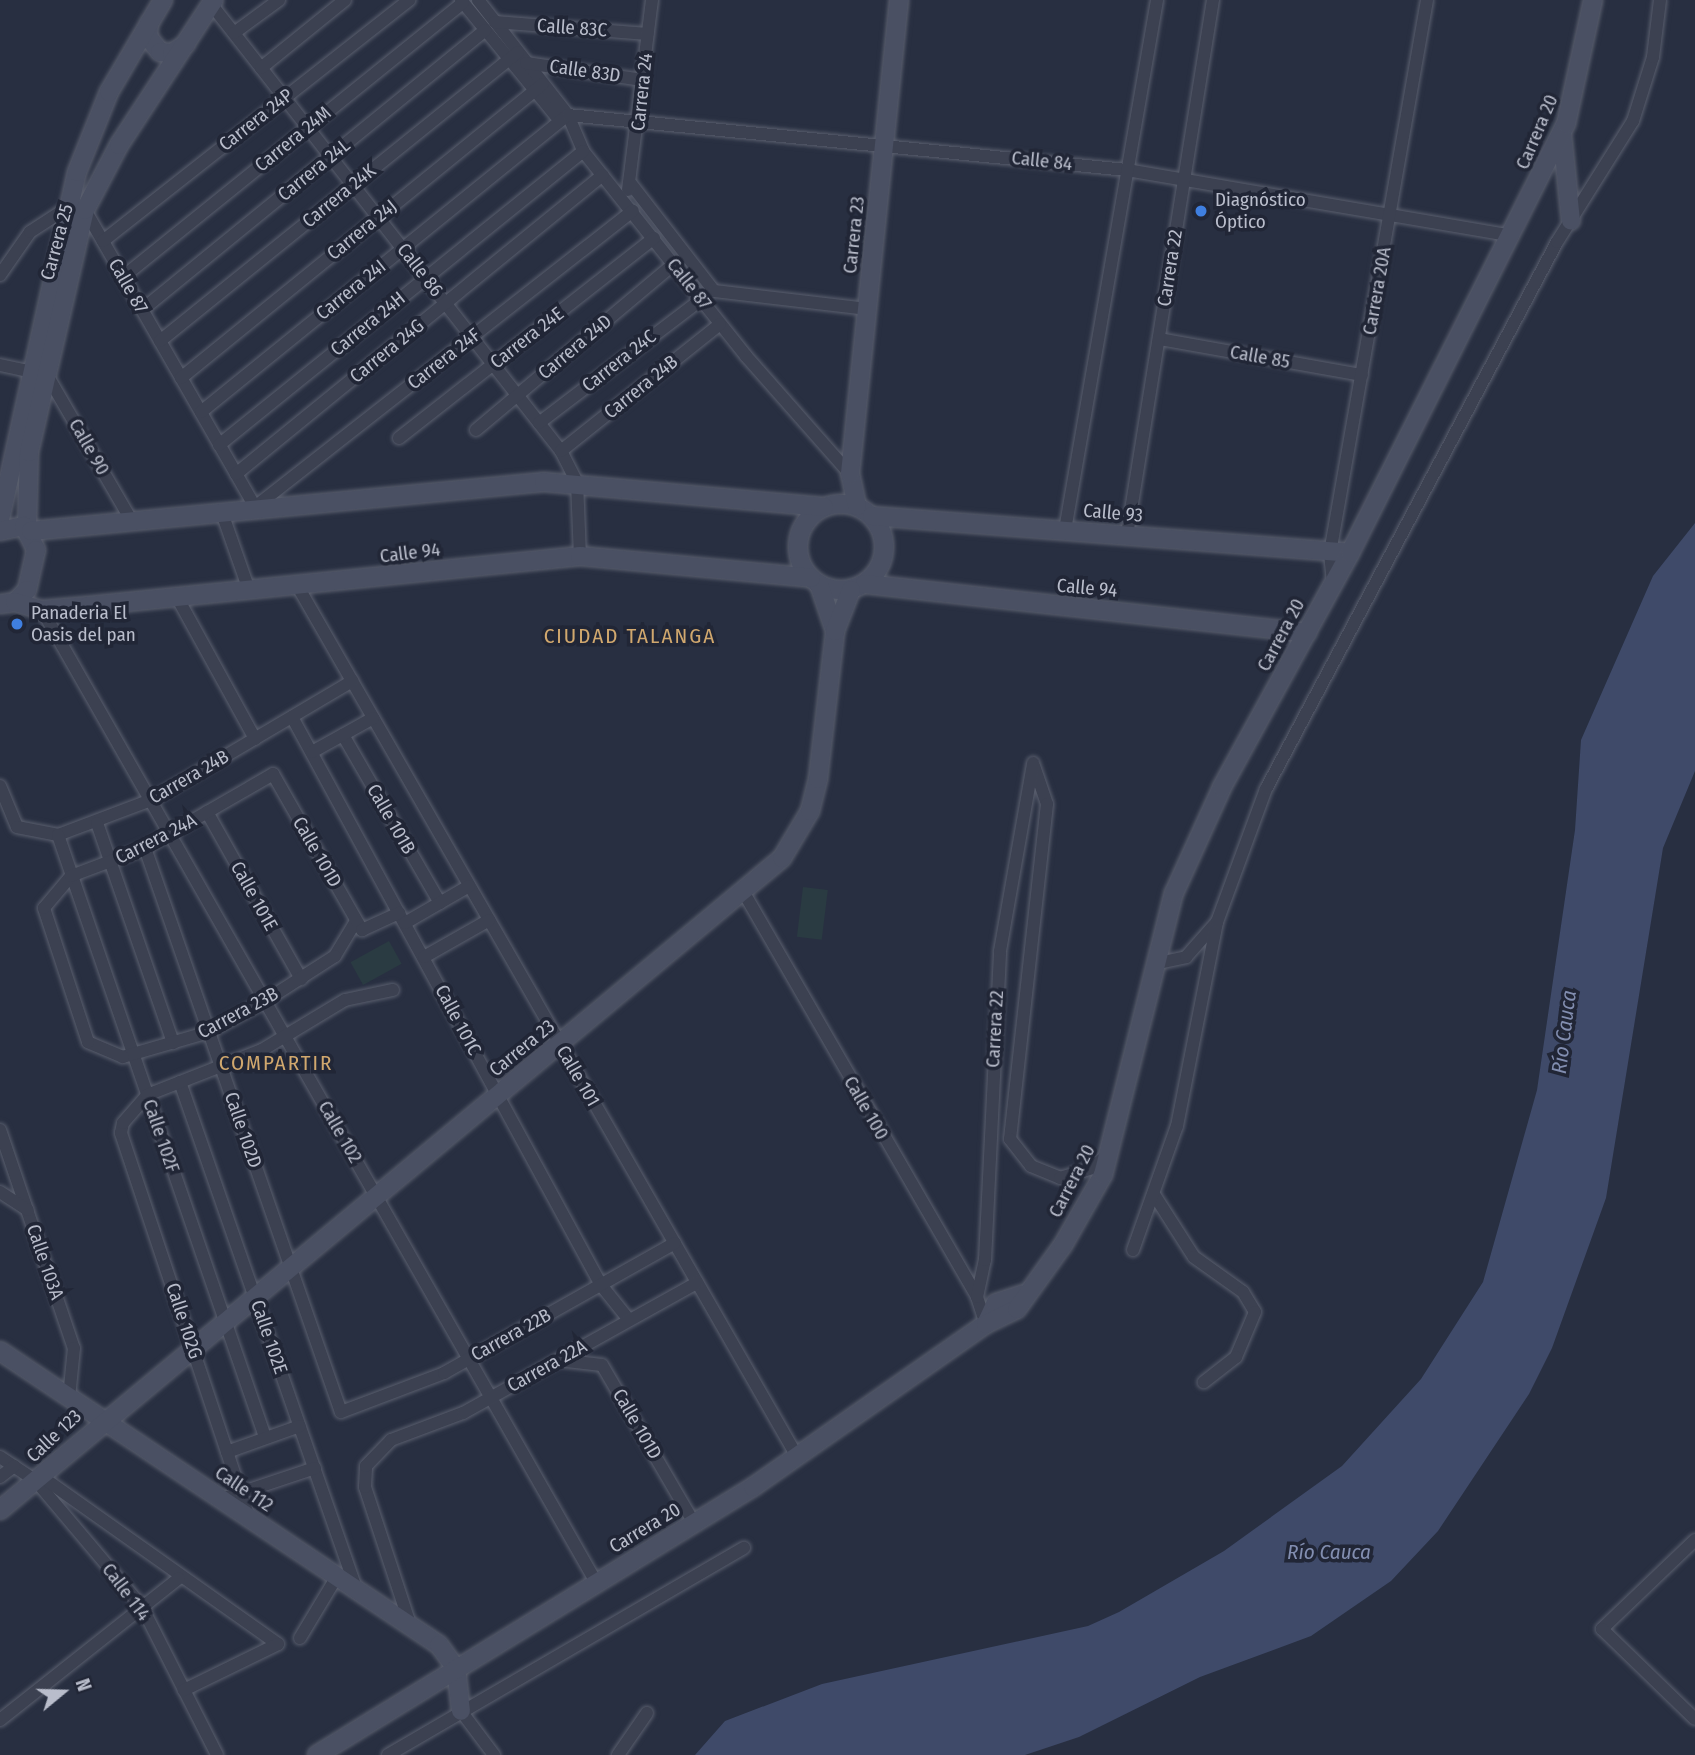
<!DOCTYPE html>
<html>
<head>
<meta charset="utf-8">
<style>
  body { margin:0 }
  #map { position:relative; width:1695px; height:1755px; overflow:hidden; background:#282f41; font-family:"Fira Sans Condensed",sans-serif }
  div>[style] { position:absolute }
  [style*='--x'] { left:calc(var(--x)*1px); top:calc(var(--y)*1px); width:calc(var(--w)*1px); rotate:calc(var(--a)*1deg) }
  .green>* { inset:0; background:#2a3b42; transform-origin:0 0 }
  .water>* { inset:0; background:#3f4a69 }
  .roads { filter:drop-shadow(0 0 2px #5a5f6e) drop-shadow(0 0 2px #5a5f6e) }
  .street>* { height:12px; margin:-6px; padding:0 6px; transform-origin:6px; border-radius:6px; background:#3c4151 }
  .secondary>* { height:18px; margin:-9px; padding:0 9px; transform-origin:9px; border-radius:9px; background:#4a5063 }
  .secondary>.ring { margin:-9px; padding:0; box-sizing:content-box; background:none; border:18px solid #4a5063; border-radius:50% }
  .dots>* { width:19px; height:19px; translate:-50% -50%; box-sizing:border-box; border:4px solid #212636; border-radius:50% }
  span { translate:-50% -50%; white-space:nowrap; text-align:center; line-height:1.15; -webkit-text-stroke:7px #212636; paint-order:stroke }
  .street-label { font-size:19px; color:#b9bdcb }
  .poi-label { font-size:19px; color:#b9bdcb }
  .left { translate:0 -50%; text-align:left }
  .neighbourhood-label { font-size:21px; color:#d1a86e; letter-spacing:2px }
  .water-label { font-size:21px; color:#828eb0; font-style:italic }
  .north { position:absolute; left:28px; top:1657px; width:70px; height:70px; -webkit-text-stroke:5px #212636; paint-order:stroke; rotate:71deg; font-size:19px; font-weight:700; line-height:28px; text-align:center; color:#b9bdcb }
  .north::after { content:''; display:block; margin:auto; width:24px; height:32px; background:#b9bdcb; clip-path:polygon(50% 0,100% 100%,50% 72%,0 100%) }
</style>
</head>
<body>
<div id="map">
  <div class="green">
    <div style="left:803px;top:887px;width:25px;height:50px;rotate:7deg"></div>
    <div style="left:389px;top:941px;width:26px;height:44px;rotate:61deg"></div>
  </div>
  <div class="water">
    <div style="clip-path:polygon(1695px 523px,1695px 771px,1663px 848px,1606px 1198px,1552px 1348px,1529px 1394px,1438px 1531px,1391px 1581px,1311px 1636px,1200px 1677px,1079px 1737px,1025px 1755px,695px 1755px,725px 1721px,822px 1684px,1088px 1626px,1119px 1612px,1224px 1551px,1342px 1466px,1421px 1379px,1483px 1282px,1537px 1090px,1575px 830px,1581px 740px,1653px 576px)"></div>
  </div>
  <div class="roads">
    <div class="street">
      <div style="--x:461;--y:0;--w:156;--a:50.7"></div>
      <div style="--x:478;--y:0;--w:146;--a:52"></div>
      <div style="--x:568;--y:115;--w:39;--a:67"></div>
      <div style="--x:583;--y:151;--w:262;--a:51.5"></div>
      <div style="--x:746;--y:356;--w:157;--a:48.6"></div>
      <div style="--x:211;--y:4;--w:568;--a:51.94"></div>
      <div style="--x:561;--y:451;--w:35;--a:63"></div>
      <div style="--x:577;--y:482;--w:74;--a:87.7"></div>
      <div style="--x:495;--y:22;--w:153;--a:4.5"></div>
      <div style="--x:234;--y:33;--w:56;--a:-36.3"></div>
      <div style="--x:526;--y:63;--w:118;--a:8.3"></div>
      <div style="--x:261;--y:68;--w:108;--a:-39"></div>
      <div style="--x:631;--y:184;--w:135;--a:52.2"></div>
      <div style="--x:714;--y:291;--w:155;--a:6.7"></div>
      <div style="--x:628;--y:190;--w:192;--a:-82.8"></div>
      <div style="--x:85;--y:210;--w:342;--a:60.2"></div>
      <div style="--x:255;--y:507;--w:480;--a:-38.1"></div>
      <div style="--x:103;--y:241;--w:390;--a:-38.2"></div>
      <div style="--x:0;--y:275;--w:52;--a:-55.1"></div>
      <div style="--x:30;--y:232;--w:44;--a:-33"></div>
      <div style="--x:123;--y:277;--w:437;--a:-38.9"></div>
      <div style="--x:142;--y:310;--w:443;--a:-39.2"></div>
      <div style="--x:1159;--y:339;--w:206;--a:10.1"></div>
      <div style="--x:160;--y:341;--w:460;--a:-38.9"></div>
      <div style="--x:0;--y:365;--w:34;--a:12"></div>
      <div style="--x:47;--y:375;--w:168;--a:59.9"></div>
      <div style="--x:181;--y:378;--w:466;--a:-39.1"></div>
      <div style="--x:201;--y:412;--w:472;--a:-39"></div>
      <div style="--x:568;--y:115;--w:562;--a:5.62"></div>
      <div style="--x:1127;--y:170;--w:391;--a:9.7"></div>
      <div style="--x:539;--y:423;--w:210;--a:-37.3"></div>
      <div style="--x:476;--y:430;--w:258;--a:-40"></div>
      <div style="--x:399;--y:438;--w:324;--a:-38.1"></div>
      <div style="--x:219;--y:445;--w:468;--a:-38.9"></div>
      <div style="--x:561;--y:451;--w:203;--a:-38.6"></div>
      <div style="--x:236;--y:474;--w:473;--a:-39.2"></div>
      <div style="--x:221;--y:510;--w:85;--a:70.7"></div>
      <div style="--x:1065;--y:530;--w:538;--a:-80.15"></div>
      <div style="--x:1127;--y:535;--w:542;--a:-80.87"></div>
      <div style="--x:1333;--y:582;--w:29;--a:-96"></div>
      <div style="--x:1330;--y:553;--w:561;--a:-80.05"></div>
      <div style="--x:297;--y:585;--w:1007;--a:60.15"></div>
      <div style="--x:177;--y:597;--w:162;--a:61.2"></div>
      <div style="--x:42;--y:610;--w:1119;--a:60.32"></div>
      <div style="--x:292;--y:717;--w:647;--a:61.45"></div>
      <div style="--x:601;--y:1285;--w:45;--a:51.3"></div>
      <div style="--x:343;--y:735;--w:194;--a:60"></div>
      <div style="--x:312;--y:752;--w:70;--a:-29.1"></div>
      <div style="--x:1034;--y:766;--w:40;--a:71.1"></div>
      <div style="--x:1047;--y:804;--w:337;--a:96.3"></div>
      <div style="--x:1010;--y:1139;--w:34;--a:52"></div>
      <div style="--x:1031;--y:1166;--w:31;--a:22"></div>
      <div style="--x:1060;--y:1178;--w:34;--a:-17"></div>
      <div style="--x:1092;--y:1168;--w:23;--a:-41"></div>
      <div style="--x:0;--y:786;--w:44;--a:67.5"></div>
      <div style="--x:17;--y:827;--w:42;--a:11"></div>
      <div style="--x:58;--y:835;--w:99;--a:-20.6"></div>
      <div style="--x:151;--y:800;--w:234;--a:-30.6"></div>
      <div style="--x:207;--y:812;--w:192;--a:60.6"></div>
      <div style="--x:97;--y:823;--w:233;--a:70.9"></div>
      <div style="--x:58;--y:835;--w:637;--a:71.02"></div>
      <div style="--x:145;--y:848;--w:597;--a:70.84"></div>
      <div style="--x:341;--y:1412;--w:110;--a:-20.7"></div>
      <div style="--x:444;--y:1373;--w:265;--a:-29.4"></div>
      <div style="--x:744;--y:893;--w:466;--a:60"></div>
      <div style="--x:977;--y:1297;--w:28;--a:72"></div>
      <div style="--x:356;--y:921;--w:41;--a:121"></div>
      <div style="--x:335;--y:956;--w:83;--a:147.3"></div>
      <div style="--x:265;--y:1001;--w:64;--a:151"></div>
      <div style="--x:209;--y:1032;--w:90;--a:163.8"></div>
      <div style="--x:123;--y:1057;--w:38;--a:-157"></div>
      <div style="--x:88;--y:1042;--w:141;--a:-108.2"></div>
      <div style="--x:44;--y:908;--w:42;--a:-49.8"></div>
      <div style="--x:71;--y:876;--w:79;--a:-20.7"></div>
      <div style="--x:145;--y:848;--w:148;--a:-30"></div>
      <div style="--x:273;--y:774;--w:180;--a:60.3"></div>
      <div style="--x:362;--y:930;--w:41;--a:-24.7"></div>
      <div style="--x:405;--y:923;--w:74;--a:-30"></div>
      <div style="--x:424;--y:957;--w:75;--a:-29.6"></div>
      <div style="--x:1154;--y:964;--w:33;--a:-12"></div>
      <div style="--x:1186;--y:957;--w:47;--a:-48.5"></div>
      <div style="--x:180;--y:1082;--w:539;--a:70.83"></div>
      <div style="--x:0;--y:1130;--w:230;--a:71.3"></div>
      <div style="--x:74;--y:1348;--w:49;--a:95.8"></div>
      <div style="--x:0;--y:1192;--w:33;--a:33"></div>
      <div style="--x:1155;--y:1196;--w:72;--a:57.4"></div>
      <div style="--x:1194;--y:1257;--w:60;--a:35.5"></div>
      <div style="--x:1243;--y:1292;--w:23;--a:59"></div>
      <div style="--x:1255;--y:1312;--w:49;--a:112.9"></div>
      <div style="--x:1236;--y:1357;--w:41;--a:142"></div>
      <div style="--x:1133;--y:1250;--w:132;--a:-70.5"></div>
      <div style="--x:1177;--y:1126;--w:208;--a:-78.9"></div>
      <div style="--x:1217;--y:922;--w:142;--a:-69.8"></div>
      <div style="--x:1266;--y:789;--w:620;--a:-61.99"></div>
      <div style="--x:1557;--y:242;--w:143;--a:-57.9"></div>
      <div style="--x:1633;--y:121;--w:67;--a:-72.6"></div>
      <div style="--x:1653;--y:57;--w:57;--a:-83"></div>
      <div style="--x:977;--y:1297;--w:38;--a:-78"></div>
      <div style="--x:985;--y:1260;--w:309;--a:-87.2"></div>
      <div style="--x:1000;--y:951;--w:191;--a:-80"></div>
      <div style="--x:558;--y:1360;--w:44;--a:6.5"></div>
      <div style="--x:602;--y:1365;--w:183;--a:59.8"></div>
      <div style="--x:227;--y:1452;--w:77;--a:-19.6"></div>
      <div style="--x:0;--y:1457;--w:43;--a:33.7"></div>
      <div style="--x:36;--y:1481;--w:165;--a:49.9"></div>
      <div style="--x:142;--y:1607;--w:166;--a:63.1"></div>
      <div style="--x:0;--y:1477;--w:18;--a:-38"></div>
      <div style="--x:42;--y:1477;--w:289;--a:35.3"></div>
      <div style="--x:278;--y:1644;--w:105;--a:153.9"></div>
      <div style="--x:222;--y:1499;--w:98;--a:-18.4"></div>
      <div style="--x:249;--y:1518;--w:406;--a:-108.4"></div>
      <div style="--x:121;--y:1133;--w:10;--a:-79"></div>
      <div style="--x:123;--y:1123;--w:37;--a:-49"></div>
      <div style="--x:147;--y:1095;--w:123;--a:-21.4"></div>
      <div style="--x:262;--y:1050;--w:97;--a:-31.1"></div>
      <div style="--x:345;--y:1000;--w:49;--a:-11.8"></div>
      <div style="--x:1695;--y:1540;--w:129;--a:136.3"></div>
      <div style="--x:1602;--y:1629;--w:129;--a:44.1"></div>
      <div style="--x:410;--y:1624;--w:144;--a:-108.2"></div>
      <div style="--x:365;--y:1487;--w:21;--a:-87"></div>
      <div style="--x:366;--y:1466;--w:36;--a:-46"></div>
      <div style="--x:391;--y:1440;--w:77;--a:-20.6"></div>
      <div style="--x:463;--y:1413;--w:268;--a:-29.1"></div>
      <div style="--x:300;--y:1638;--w:70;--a:-59"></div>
      <div style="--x:461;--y:1711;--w:55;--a:53.1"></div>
      <div style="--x:0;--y:1720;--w:228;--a:-38.4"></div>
      <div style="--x:388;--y:1755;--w:412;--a:-30.2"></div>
      <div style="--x:618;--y:1755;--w:51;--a:-55.4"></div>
    </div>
    <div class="secondary">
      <div style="--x:149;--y:23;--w:14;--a:94"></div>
      <div style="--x:148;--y:37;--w:19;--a:51"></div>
      <div style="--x:160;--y:52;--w:12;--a:5"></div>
      <div style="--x:172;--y:53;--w:17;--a:-33"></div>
      <div style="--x:1562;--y:134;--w:87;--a:84.1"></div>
      <div class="ring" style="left:798px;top:504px;width:68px;height:68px"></div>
      <div style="--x:857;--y:506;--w:33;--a:-102"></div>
      <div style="--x:850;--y:474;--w:477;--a:-84.1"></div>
      <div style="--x:872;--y:516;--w:479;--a:4.4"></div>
      <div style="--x:0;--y:519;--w:355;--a:-77.5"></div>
      <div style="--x:77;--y:172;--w:86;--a:-68.2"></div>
      <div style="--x:109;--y:92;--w:107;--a:-59.6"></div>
      <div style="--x:27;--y:527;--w:75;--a:-88.5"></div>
      <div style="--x:29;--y:452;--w:248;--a:-77"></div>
      <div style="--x:85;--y:210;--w:73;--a:-62.4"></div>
      <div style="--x:119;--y:145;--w:173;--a:-56.8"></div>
      <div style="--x:0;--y:531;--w:25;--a:-12"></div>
      <div style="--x:24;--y:526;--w:27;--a:63"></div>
      <div style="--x:36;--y:550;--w:41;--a:102.7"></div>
      <div style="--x:27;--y:590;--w:17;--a:135"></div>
      <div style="--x:15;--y:602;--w:15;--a:172"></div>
      <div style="--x:31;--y:531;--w:515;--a:-5.46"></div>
      <div style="--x:544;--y:482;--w:281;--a:5.1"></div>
      <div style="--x:819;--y:584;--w:50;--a:71.2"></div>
      <div style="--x:865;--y:584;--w:445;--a:6.3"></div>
      <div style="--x:15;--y:602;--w:28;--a:17"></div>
      <div style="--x:42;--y:610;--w:46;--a:-5"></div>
      <div style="--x:88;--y:606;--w:495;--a:-5.8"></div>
      <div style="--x:580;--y:556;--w:232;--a:5.4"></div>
      <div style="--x:986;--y:1324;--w:23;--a:-65"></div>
      <div style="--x:996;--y:1303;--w:28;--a:-18"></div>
      <div style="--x:0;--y:1351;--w:528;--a:33.81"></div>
      <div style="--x:439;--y:1645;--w:29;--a:54"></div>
      <div style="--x:456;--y:1668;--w:43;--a:83.4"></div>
      <div style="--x:0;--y:1510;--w:1018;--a:-39.82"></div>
      <div style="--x:782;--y:858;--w:55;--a:-59.2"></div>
      <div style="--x:810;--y:811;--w:33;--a:-76"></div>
      <div style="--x:818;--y:779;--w:149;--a:-83.4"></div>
      <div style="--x:835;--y:631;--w:44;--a:-68.7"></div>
      <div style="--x:317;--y:1755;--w:512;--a:-31.58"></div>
      <div style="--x:753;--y:1487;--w:284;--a:-35"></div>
      <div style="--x:986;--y:1324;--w:34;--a:-26"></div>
      <div style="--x:1017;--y:1309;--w:79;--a:-54.3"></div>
      <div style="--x:1063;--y:1245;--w:81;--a:-60.3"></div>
      <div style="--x:1103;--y:1175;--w:291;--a:-75.9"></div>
      <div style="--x:1174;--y:893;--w:116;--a:-65.6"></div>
      <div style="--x:1222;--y:787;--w:267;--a:-61.3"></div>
      <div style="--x:1350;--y:553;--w:480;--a:-63.3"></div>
      <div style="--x:1566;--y:124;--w:127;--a:-77.7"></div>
    </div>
  </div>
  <div class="dots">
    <div style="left:1201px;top:211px;background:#3f7fe0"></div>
    <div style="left:17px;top:624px;background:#3f7fe0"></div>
  </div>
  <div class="street-label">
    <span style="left:572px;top:28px;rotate:4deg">Calle 83C</span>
    <span style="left:585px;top:71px;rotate:8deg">Calle 83D</span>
    <span style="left:642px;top:92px;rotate:-84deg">Carrera 24</span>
    <span style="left:256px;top:120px;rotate:-38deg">Carrera 24P</span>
    <span style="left:1537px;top:132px;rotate:-67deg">Carrera 20</span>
    <span style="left:293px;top:139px;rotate:-39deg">Carrera 24M</span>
    <span style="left:1042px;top:161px;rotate:6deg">Calle 84</span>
    <span style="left:314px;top:170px;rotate:-39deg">Carrera 24L</span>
    <span style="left:339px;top:196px;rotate:-39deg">Carrera 24K</span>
    <span style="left:362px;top:230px;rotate:-39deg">Carrera 24J</span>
    <span style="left:854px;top:235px;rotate:-84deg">Carrera 23</span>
    <span style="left:57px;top:242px;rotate:-75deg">Carrera 25</span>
    <span style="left:1170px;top:268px;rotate:-81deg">Carrera 22</span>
    <span style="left:420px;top:270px;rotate:52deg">Calle 86</span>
    <span style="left:689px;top:284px;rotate:52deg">Calle 87</span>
    <span style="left:128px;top:286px;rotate:60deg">Calle 87</span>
    <span style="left:351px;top:290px;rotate:-39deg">Carrera 24I</span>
    <span style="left:1377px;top:291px;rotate:-80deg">Carrera 20A</span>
    <span style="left:368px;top:324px;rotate:-39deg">Carrera 24H</span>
    <span style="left:527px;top:338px;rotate:-38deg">Carrera 24E</span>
    <span style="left:575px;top:347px;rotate:-40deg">Carrera 24D</span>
    <span style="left:387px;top:351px;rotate:-39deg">Carrera 24G</span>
    <span style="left:1260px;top:357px;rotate:10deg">Calle 85</span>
    <span style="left:444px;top:359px;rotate:-38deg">Carrera 24F</span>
    <span style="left:619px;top:361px;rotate:-38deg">Carrera 24C</span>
    <span style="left:641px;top:387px;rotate:-39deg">Carrera 24B</span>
    <span style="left:89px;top:447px;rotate:60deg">Calle 90</span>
    <span style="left:1113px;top:513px;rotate:5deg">Calle 93</span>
    <span style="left:410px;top:553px;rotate:-7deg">Calle 94</span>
    <span style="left:1087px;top:588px;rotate:5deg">Calle 94</span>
    <span style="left:1281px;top:635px;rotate:-62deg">Carrera 20</span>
    <span style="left:189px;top:777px;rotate:-30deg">Carrera 24B</span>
    <span style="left:391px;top:819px;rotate:60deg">Calle 101B</span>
    <span style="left:156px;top:839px;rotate:-27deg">Carrera 24A</span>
    <span style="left:317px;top:852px;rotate:60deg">Calle 101D</span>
    <span style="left:254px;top:896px;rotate:61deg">Calle 101E</span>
    <span style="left:238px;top:1013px;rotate:-28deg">Carrera 23B</span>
    <span style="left:458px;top:1020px;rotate:62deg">Calle 101C</span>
    <span style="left:995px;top:1029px;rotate:-87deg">Carrera 22</span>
    <span style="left:522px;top:1048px;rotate:-39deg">Carrera 23</span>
    <span style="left:578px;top:1076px;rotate:60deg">Calle 101</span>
    <span style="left:866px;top:1108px;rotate:60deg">Calle 100</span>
    <span style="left:243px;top:1130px;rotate:71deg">Calle 102D</span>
    <span style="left:340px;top:1132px;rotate:60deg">Calle 102</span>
    <span style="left:161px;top:1136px;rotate:71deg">Calle 102F</span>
    <span style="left:1072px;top:1181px;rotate:-63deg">Carrera 20</span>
    <span style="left:45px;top:1262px;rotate:71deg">Calle 103A</span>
    <span style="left:184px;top:1321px;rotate:72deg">Calle 102G</span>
    <span style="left:511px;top:1335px;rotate:-29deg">Carrera 22B</span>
    <span style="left:269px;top:1337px;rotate:71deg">Calle 102E</span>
    <span style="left:547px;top:1366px;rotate:-29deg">Carrera 22A</span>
    <span style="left:637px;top:1424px;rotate:60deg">Calle 101D</span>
    <span style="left:54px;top:1436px;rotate:-43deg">Calle 123</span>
    <span style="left:244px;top:1489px;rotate:34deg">Calle 112</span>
    <span style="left:645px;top:1528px;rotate:-31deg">Carrera 20</span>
    <span style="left:126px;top:1592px;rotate:53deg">Calle 114</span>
  </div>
  <div class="poi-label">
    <span class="left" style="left:1215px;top:211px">Diagnóstico<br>Óptico</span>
    <span class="left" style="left:31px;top:624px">Panaderia El<br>Oasis del pan</span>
  </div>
  <div class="neighbourhood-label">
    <span style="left:630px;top:636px">CIUDAD TALANGA</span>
    <span style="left:276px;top:1063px">COMPARTIR</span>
  </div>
  <div class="water-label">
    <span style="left:1564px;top:1032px;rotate:-83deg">Río Cauca</span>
    <span style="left:1329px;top:1552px">Río Cauca</span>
  </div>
  <div class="north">N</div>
</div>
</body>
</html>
